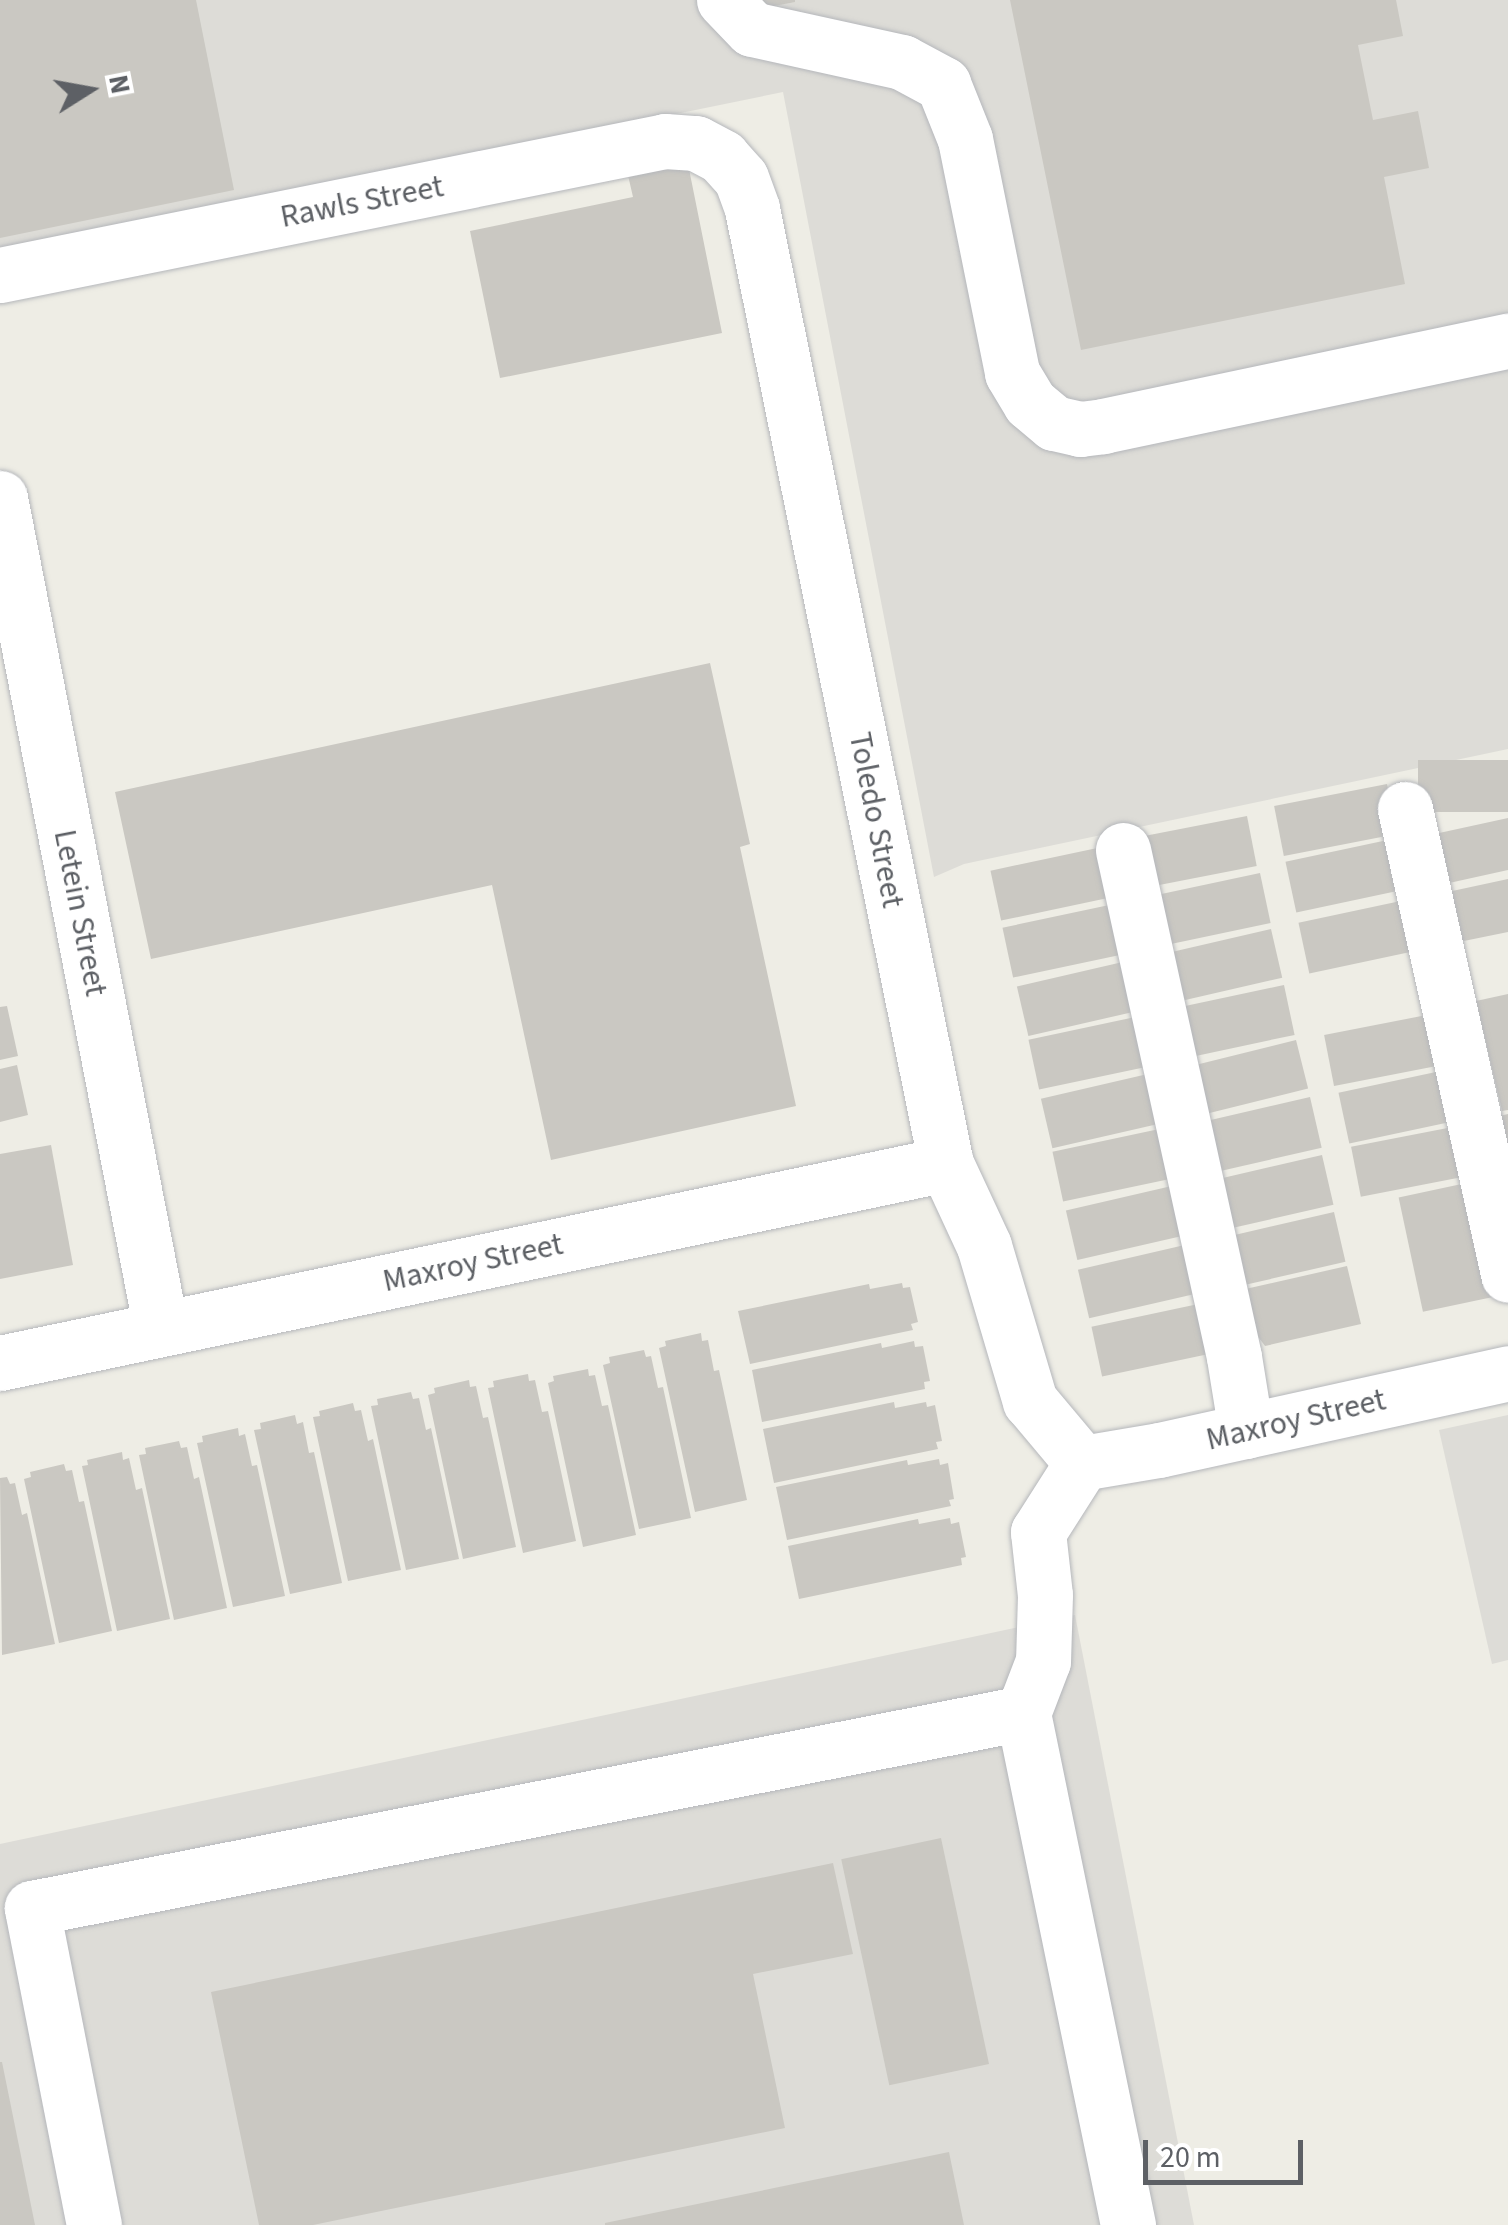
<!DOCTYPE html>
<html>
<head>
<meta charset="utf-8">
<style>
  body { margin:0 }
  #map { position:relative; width:1508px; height:2225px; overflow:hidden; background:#eeede5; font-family:"Source Sans 3",sans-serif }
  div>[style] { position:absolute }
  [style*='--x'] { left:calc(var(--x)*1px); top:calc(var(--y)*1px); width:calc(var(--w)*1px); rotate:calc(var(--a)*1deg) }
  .industrial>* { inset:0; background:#dddcd7 }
  .building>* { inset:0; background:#cac8c2; transform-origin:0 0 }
  .roads { filter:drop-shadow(0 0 2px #b5b7bb) drop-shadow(0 0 2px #b5b7bb) }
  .minor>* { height:55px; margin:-27.5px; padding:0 27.5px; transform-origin:27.5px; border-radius:27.5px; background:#fff }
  span { translate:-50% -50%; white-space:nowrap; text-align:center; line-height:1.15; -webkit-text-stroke:9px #fff; paint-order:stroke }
  .street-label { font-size:32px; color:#5d6065 }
  .north { position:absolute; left:40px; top:40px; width:100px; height:100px; -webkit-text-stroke:8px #fff; paint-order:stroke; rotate:79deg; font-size:28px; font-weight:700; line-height:40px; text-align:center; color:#5d6065 }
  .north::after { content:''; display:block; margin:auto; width:35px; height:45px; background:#5d6065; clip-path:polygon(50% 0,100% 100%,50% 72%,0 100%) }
  .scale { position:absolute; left:1143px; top:2140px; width:160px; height:45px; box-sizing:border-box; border:5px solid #5d6065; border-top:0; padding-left:12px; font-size:30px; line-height:35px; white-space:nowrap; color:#5d6065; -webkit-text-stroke:8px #fff; paint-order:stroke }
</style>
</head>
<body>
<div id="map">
  <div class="industrial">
    <div style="clip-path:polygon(0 0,1508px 0,1508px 749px,964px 864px,934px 877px,783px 92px,0 252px)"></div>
    <div style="clip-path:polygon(1508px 1415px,1508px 1660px,1492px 1664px,1439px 1430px)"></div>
    <div style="clip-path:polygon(1075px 1615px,1194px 2225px,0 2225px,0 1844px)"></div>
  </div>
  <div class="building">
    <div style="clip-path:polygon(0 0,196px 0,234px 190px,0 238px)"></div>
    <div style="clip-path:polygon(756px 0,795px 0,795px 2px,758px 9px)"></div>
    <div style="clip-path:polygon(1010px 0,1396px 0,1403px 36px,1358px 45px,1373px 120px,1418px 111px,1429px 168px,1384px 177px,1405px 284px,1081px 350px)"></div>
    <div style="clip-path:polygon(687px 159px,722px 333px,500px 378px,470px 231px,633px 197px,627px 171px)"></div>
    <div style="clip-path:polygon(710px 663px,750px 844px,740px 847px,796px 1106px,551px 1160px,492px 885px,151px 959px,115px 792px)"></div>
    <div style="left:1508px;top:760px;width:52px;height:90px;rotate:90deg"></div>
    <div style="left:1387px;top:784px;width:51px;height:115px;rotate:79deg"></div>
    <div style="left:1247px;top:816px;width:51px;height:115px;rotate:79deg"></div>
    <div style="clip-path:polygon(1508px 818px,1508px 870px,1440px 885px,1430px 835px)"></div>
    <div style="left:1397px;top:838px;width:52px;height:114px;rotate:78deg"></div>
    <div style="left:1102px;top:847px;width:51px;height:114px;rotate:78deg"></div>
    <div style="left:1260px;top:873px;width:51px;height:114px;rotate:78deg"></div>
    <div style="clip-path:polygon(1508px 879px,1508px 932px,1454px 943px,1443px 893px)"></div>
    <div style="left:1410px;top:899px;width:52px;height:114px;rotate:78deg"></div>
    <div style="left:1114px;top:904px;width:51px;height:114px;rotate:78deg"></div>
    <div style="left:1271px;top:929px;width:50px;height:114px;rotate:77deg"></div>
    <div style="left:1127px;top:961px;width:51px;height:113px;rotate:77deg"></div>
    <div style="left:1284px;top:985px;width:51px;height:113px;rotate:78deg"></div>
    <div style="clip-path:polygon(1508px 994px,1508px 1110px,1502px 1111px,1476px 1001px)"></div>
    <div style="clip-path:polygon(7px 1006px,18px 1056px,0 1060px,0 1007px)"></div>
    <div style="left:1437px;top:1013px;width:52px;height:115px;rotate:79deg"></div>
    <div style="left:1140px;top:1016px;width:51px;height:114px;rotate:78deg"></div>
    <div style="left:1296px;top:1040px;width:50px;height:114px;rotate:76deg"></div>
    <div style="clip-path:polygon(17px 1065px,28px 1115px,0 1122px,0 1069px)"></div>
    <div style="left:1450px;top:1069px;width:52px;height:114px;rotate:78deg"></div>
    <div style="left:1152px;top:1073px;width:51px;height:114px;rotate:77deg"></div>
    <div style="left:1310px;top:1097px;width:52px;height:114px;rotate:77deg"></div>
    <div style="clip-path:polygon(1508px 1114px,1508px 1166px,1491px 1118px)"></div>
    <div style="left:1463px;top:1125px;width:51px;height:114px;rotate:79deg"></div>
    <div style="left:1164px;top:1128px;width:51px;height:114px;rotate:78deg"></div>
    <div style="clip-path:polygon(51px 1145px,73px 1265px,0 1279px,0 1154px)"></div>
    <div style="left:1322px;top:1155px;width:51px;height:114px;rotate:77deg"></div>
    <div style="left:1471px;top:1182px;width:117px;height:74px;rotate:78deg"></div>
    <div style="left:1176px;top:1185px;width:51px;height:113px;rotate:77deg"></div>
    <div style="left:1334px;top:1212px;width:51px;height:114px;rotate:77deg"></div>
    <div style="left:1189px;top:1244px;width:50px;height:114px;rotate:77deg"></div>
    <div style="clip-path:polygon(1347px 1266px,1361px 1324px,1265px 1346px,1259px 1338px,1252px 1339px,1241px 1290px)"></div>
    <div style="clip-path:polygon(902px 1283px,903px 1288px,910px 1287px,918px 1322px,911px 1324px,913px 1330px,750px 1364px,738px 1311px,869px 1284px,870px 1289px)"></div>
    <div style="left:1203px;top:1303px;width:51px;height:114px;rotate:78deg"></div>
    <div style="clip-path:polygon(701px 1333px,702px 1341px,708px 1340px,714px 1371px,719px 1370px,747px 1500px,695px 1512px,659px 1348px,666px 1346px,665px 1341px)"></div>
    <div style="clip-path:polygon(914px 1341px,915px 1347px,923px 1346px,930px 1381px,924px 1382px,925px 1389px,762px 1422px,752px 1370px,881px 1343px,882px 1348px)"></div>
    <div style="clip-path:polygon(644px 1350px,646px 1357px,651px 1356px,658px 1388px,663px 1387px,691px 1518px,639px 1529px,603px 1365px,610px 1363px,609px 1357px)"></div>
    <div style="clip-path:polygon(588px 1369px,589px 1376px,595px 1375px,602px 1406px,608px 1405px,636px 1535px,583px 1547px,548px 1383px,554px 1381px,553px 1376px)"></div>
    <div style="clip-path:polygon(528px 1374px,529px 1381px,535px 1380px,542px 1412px,548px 1411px,576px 1541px,523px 1553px,488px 1388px,494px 1387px,493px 1381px)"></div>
    <div style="clip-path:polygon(469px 1380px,470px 1387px,476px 1386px,483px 1418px,488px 1417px,516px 1547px,463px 1559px,428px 1395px,435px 1393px,434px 1388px)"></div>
    <div style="clip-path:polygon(411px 1392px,413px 1399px,419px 1398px,426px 1430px,431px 1428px,459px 1559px,406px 1570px,371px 1406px,378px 1405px,377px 1399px)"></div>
    <div style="clip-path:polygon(894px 1402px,895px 1408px,926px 1402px,927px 1407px,935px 1405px,942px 1441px,936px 1442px,938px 1449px,774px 1483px,763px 1429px)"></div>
    <div style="clip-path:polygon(353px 1403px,355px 1411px,361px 1410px,368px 1441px,373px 1439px,401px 1570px,348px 1581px,313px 1417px,320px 1416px,319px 1411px)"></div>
    <div style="clip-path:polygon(295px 1415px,297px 1424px,303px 1422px,309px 1453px,314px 1452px,342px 1583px,290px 1594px,254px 1430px,261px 1429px,260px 1423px)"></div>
    <div style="clip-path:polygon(238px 1428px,239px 1436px,245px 1434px,252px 1466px,257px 1465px,285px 1596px,233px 1607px,197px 1443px,203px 1442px,202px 1436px)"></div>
    <div style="clip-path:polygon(179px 1441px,181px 1448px,187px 1447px,194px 1479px,199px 1477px,227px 1608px,174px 1620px,139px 1455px,146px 1454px,145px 1448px)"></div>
    <div style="clip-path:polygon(122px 1452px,123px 1460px,129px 1458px,136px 1490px,142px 1488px,170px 1619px,117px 1631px,82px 1466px,88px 1465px,87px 1460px)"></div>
    <div style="clip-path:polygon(939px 1459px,940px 1465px,948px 1463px,954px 1499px,949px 1500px,951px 1506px,787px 1540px,776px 1487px,907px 1460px,908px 1465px)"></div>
    <div style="clip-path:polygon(64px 1464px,66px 1471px,72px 1470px,79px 1502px,84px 1501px,112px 1631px,59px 1643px,24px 1479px,31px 1477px,30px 1472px)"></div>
    <div style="clip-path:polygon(7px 1477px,10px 1484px,15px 1483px,22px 1515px,27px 1513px,55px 1644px,2px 1655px,0 1478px)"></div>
    <div style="clip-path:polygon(950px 1518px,951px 1524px,959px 1522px,966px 1557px,961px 1558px,962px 1565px,799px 1599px,788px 1546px,918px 1519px,919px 1524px)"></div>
    <div style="left:941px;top:1838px;width:231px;height:102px;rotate:78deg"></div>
    <div style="clip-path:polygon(833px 1863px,853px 1954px,753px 1974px,785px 2128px,313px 2225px,259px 2225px,211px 1992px)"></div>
    <div style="clip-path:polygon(0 2062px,2px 2062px,35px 2225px,0 2225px)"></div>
    <div style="clip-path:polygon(949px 2152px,964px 2225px,605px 2225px,605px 2223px)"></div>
  </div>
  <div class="roads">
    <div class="minor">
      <div style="--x:724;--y:0;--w:40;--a:46"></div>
      <div style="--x:752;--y:29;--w:154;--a:12.4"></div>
      <div style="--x:902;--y:62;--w:47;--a:28.2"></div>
      <div style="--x:943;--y:84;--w:59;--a:68.2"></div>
      <div style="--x:965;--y:139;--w:239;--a:78.6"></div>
      <div style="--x:1012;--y:373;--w:35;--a:59"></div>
      <div style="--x:1030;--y:403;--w:31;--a:40"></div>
      <div style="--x:1054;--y:423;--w:27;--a:13"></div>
      <div style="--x:1080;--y:429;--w:23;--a:-7"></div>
      <div style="--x:1103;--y:426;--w:414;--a:-11.9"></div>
      <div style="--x:0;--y:275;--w:678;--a:-11.39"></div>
      <div style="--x:665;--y:141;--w:31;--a:4"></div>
      <div style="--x:696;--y:143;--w:30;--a:28"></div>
      <div style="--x:722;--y:157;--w:28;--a:48"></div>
      <div style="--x:741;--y:178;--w:33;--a:70"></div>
      <div style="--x:752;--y:209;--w:975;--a:78.52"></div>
      <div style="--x:946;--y:1164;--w:90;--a:65.1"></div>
      <div style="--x:984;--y:1246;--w:162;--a:73.5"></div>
      <div style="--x:1030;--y:1401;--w:81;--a:50"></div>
      <div style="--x:0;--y:498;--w:846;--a:79.04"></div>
      <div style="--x:1405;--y:809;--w:477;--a:77.5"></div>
      <div style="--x:1123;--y:850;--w:519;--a:77.65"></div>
      <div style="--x:1234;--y:1357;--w:75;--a:80.8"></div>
      <div style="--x:0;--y:1363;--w:967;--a:-11.88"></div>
      <div style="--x:1082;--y:1463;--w:82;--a:122.5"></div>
      <div style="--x:1038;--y:1532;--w:63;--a:83.7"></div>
      <div style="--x:1045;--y:1595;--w:66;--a:91.7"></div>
      <div style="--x:1043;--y:1661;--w:56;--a:111"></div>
      <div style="--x:1023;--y:1713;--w:523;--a:78.41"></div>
      <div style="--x:1082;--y:1463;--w:78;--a:-9.6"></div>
      <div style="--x:1159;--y:1450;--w:357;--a:-12.4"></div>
      <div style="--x:94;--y:2225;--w:323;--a:-101.1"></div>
      <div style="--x:32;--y:1908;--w:1010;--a:-11.13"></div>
    </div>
  </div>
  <div class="street-label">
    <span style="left:362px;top:202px;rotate:-11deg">Rawls Street</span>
    <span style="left:876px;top:820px;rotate:79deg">Toledo Street</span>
    <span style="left:80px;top:913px;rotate:79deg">Letein Street</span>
    <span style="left:473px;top:1263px;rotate:-12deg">Maxroy Street</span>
    <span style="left:1296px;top:1420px;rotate:-13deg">Maxroy Street</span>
  </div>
  <div class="north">N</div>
  <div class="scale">20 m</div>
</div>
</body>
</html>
